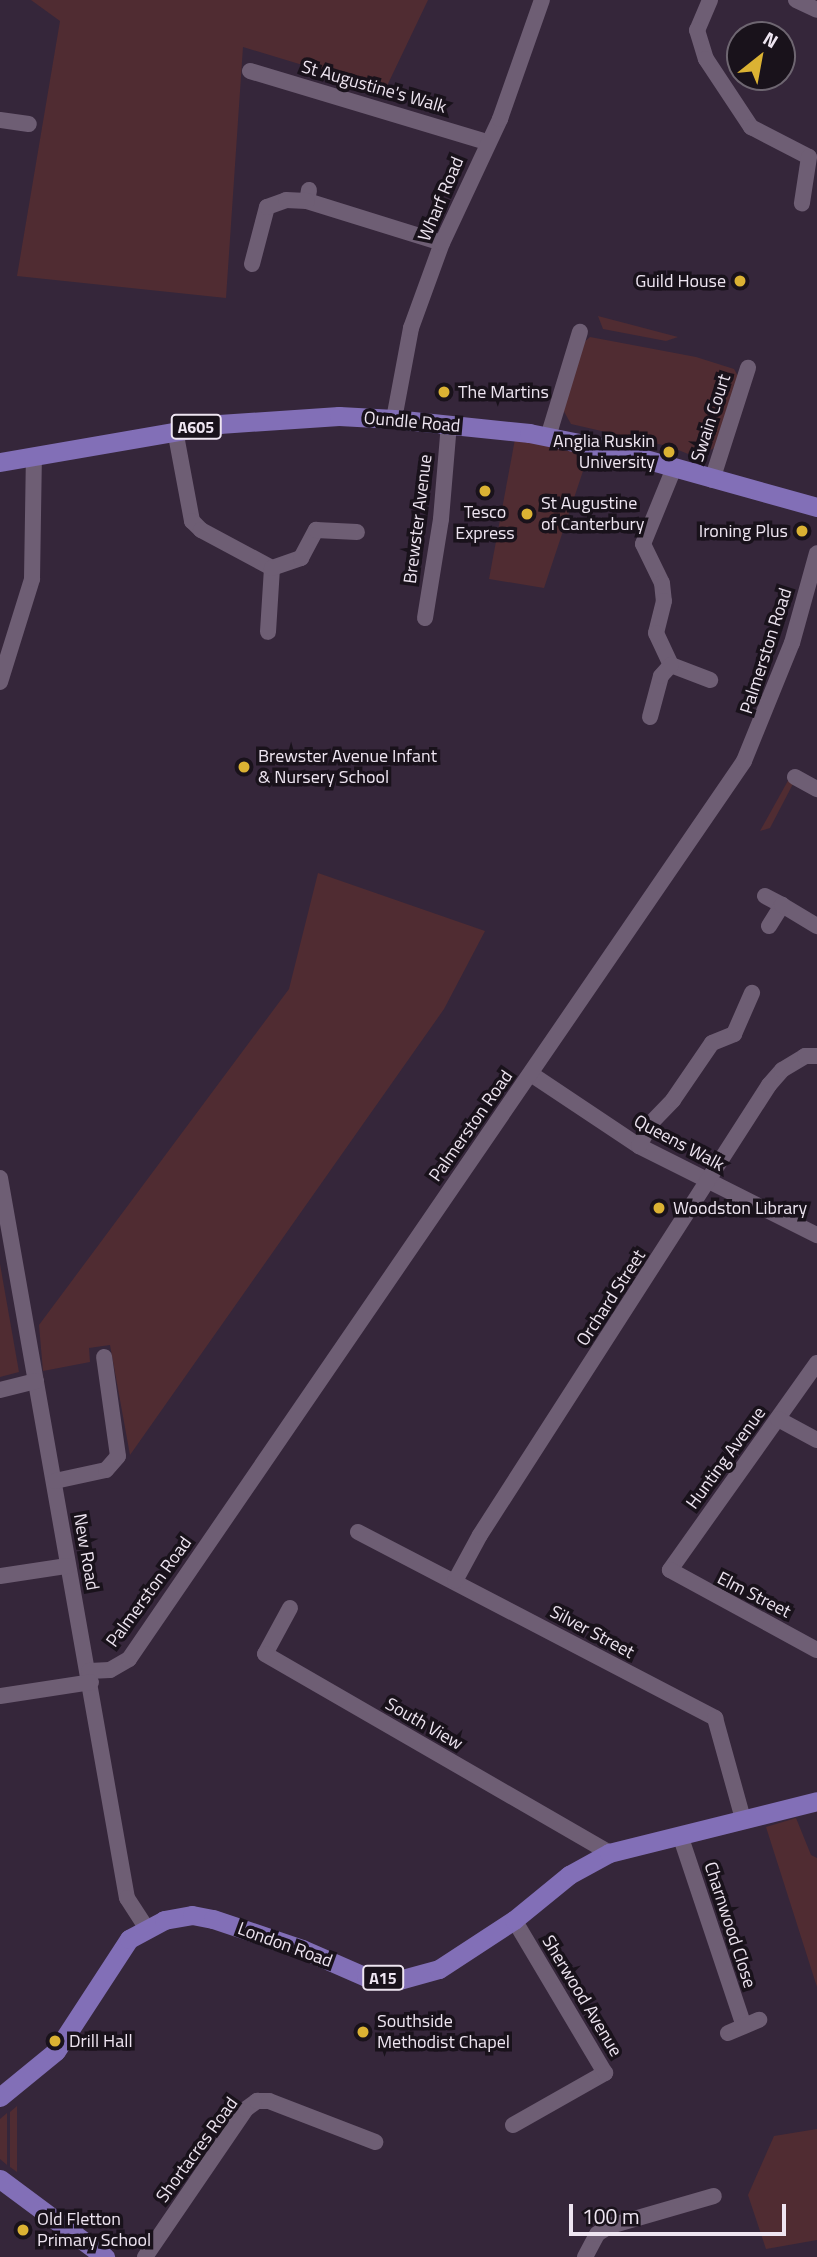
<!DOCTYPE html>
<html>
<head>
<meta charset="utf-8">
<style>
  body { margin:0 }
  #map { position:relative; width:817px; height:2257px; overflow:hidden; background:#35263a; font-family:"Titillium Web",sans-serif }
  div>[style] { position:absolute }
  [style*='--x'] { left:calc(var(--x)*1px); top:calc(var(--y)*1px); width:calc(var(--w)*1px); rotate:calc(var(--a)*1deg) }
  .green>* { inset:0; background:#502c32 }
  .minor>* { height:16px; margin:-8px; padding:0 8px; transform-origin:8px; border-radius:8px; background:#6e5e74 }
  .major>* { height:19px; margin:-9.5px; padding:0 9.5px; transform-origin:9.5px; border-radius:9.5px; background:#826fb7 }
  .dots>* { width:19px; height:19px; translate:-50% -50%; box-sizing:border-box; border:4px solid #19121b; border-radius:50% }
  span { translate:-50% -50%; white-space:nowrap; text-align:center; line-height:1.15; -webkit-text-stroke:7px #19121b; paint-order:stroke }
  .shield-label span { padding:2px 5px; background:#19121b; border:2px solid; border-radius:5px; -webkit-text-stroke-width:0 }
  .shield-label { font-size:16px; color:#eee5f1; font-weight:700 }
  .street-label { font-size:18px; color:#eee5f1 }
  .poi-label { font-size:18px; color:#eee5f1 }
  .right { translate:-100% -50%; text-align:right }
  .left { translate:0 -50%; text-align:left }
  .north { position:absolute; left:726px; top:21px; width:70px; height:70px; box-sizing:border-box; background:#19121b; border:2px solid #6e6671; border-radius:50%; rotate:31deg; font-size:19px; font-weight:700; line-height:28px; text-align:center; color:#eee5f1 }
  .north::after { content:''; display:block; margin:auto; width:24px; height:32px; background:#dbb233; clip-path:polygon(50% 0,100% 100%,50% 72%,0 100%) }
  .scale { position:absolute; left:569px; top:2204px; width:217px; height:32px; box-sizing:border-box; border:4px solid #eee5f1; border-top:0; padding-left:9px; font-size:21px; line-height:24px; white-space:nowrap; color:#eee5f1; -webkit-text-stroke:5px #19121b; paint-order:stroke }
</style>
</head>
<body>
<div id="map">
  <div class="green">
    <div style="clip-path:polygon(31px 0,428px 0,385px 90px,243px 47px,226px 298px,17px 276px,60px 21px)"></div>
    <div style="clip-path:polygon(598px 316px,678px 337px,666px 341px,603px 329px)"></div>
    <div style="clip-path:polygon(590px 337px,696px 357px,734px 369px,738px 376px,717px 446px,698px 458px,671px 447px,571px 424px,562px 408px,582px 344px)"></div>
    <div style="clip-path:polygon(515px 439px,589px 453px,544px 588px,489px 579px)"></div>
    <div style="clip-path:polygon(790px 777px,795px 780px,770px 828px,760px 831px)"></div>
    <div style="clip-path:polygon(318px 873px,485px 931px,444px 1009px,130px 1455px,110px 1345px,89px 1348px,90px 1362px,43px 1371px,39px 1325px,289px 989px)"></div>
    <div style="clip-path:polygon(0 1264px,19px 1372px,0 1377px)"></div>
    <div style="clip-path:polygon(796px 1818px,811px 1855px,817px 1858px,817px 1987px,766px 1827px)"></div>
    <div style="clip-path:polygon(17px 2106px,17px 2172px,10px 2167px,10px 2112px)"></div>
    <div style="clip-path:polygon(7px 2113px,7px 2165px,0 2159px,0 2119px)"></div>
    <div style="clip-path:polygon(817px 2129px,817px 2240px,766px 2249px,748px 2195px,774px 2136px)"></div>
  </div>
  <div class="minor">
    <div style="--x:710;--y:0;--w:33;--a:113"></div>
    <div style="--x:697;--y:30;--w:30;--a:73"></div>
    <div style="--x:706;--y:59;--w:82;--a:56.5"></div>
    <div style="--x:751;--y:127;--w:65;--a:27.3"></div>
    <div style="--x:809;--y:157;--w:47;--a:98.7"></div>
    <div style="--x:796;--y:0;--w:23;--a:25"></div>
    <div style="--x:250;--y:71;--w:247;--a:16.7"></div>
    <div style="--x:0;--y:120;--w:29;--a:8"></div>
    <div style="--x:309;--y:190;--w:11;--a:100"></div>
    <div style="--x:307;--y:201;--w:141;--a:17.3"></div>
    <div style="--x:252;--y:264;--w:59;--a:-75.3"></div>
    <div style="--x:267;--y:207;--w:20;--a:-20"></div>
    <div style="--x:286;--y:200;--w:21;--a:3"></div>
    <div style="--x:394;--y:419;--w:93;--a:-79.4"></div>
    <div style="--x:411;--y:328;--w:90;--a:-70"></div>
    <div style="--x:442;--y:243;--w:137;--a:-64.9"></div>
    <div style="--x:500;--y:119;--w:126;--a:-70.6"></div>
    <div style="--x:175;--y:430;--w:93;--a:79.4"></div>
    <div style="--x:192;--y:521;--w:13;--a:45"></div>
    <div style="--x:201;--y:530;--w:81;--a:28.2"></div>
    <div style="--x:272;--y:568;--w:64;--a:93.6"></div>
    <div style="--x:548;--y:437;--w:110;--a:-73.1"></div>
    <div style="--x:674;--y:468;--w:82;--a:112.2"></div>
    <div style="--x:643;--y:544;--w:43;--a:64"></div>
    <div style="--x:662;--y:583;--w:18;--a:84"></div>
    <div style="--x:664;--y:601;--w:33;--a:104"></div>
    <div style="--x:656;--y:633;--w:35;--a:65"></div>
    <div style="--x:671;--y:665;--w:42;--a:21"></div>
    <div style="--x:712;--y:480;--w:118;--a:-72.2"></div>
    <div style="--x:272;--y:568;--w:31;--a:-19"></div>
    <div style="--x:301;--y:558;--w:32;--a:-62"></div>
    <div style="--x:316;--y:530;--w:41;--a:2.8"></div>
    <div style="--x:425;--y:618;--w:100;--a:-80.8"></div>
    <div style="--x:441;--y:519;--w:95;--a:-85.2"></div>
    <div style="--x:0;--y:682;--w:108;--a:-72.7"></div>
    <div style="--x:32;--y:579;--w:122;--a:-89.1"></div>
    <div style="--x:650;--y:717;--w:42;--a:-75"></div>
    <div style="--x:661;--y:676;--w:15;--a:-48"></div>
    <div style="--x:795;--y:777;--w:25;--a:29"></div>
    <div style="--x:765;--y:896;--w:19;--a:28"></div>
    <div style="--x:769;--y:926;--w:25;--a:-58"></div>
    <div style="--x:782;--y:905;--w:41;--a:31"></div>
    <div style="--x:531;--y:1074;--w:130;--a:33.7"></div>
    <div style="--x:639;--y:1146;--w:199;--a:26.6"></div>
    <div style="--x:639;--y:1146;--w:26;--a:-62"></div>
    <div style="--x:651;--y:1123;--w:32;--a:-46"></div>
    <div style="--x:673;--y:1100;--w:69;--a:-55.6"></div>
    <div style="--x:712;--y:1043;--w:24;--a:-22"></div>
    <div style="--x:734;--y:1034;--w:45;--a:-66.3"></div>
    <div style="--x:0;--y:1178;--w:731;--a:80"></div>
    <div style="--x:127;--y:1898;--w:35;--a:57"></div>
    <div style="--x:817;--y:1363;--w:254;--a:125.4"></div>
    <div style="--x:670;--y:1570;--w:167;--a:28.6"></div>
    <div style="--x:0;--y:1390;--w:37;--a:-14"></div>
    <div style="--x:778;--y:1419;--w:44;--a:28.3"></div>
    <div style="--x:55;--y:1481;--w:52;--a:-12.2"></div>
    <div style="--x:106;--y:1470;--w:18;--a:-49"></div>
    <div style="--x:118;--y:1456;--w:100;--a:-98"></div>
    <div style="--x:358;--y:1532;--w:403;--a:27.5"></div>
    <div style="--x:715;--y:1718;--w:105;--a:74.5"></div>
    <div style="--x:0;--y:1576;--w:68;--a:-8.5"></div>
    <div style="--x:455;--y:1581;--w:52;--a:-61.5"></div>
    <div style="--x:480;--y:1535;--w:535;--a:-57.29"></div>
    <div style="--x:769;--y:1085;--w:20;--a:-49"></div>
    <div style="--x:782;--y:1070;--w:27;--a:-31"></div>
    <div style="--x:805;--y:1056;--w:12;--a:0"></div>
    <div style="--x:290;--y:1608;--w:52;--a:118.5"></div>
    <div style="--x:265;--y:1654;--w:397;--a:30"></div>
    <div style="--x:89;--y:1671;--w:21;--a:-3"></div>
    <div style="--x:110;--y:1670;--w:22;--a:-30"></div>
    <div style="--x:129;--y:1659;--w:1088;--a:-55.59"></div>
    <div style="--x:744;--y:761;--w:127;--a:-67.9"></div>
    <div style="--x:792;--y:643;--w:93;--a:-74.5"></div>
    <div style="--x:0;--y:1696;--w:92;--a:-8.7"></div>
    <div style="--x:680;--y:1835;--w:201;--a:71.5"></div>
    <div style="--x:728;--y:2033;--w:34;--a:-23"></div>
    <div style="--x:513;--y:2125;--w:106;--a:-29.5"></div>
    <div style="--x:605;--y:2073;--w:178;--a:-120.7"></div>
    <div style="--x:145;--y:2257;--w:179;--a:-55.7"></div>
    <div style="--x:246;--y:2109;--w:14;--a:-36"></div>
    <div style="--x:257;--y:2101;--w:12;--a:0"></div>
    <div style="--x:269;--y:2101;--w:114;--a:21.1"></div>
    <div style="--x:585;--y:2257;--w:26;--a:-62"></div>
    <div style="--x:597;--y:2234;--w:15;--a:-32"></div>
    <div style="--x:610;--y:2226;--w:108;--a:-16.1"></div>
  </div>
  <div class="major">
    <div style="--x:0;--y:462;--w:222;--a:-9.8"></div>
    <div style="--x:219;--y:424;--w:120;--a:-3.8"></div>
    <div style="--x:339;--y:416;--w:55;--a:3.1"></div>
    <div style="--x:394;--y:419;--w:136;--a:5.9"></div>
    <div style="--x:529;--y:433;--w:82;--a:11.3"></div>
    <div style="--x:609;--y:449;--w:216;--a:15.6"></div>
    <div style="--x:0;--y:2097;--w:72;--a:-39.4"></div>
    <div style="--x:56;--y:2051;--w:134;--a:-56.9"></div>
    <div style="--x:129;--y:1939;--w:40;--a:-28"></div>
    <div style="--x:164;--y:1920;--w:28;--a:-10"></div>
    <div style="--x:192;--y:1915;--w:21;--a:11"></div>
    <div style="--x:213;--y:1919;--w:94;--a:18.6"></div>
    <div style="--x:302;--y:1949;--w:70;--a:23.6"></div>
    <div style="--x:366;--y:1977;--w:33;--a:5"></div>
    <div style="--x:399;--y:1980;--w:41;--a:-15.4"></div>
    <div style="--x:439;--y:1969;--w:90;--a:-33.2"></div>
    <div style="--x:514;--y:1920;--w:71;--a:-39.3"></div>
    <div style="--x:569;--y:1875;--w:46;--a:-28.8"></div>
    <div style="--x:609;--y:1853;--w:214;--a:-14"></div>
    <div style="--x:0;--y:2179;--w:131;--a:36.6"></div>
  </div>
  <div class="dots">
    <div style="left:740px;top:281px;background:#dbb233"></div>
    <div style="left:444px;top:392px;background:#dbb233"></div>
    <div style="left:669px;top:452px;background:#dbb233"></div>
    <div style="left:485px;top:491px;background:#dbb233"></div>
    <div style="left:527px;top:514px;background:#dbb233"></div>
    <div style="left:802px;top:531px;background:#dbb233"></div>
    <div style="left:244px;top:767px;background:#dbb233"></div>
    <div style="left:659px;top:1208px;background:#dbb233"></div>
    <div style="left:363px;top:2032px;background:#dbb233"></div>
    <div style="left:55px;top:2041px;background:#dbb233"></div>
    <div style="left:23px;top:2230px;background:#dbb233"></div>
  </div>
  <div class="shield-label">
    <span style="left:196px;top:427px">A605</span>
    <span style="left:383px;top:1978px">A15</span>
  </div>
  <div class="street-label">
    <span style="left:374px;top:87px;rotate:16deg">St Augustine's Walk</span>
    <span style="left:441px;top:199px;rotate:-67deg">Wharf Road</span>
    <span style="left:711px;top:418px;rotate:-72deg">Swain Court</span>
    <span style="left:412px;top:422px;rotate:5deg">Oundle Road</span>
    <span style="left:418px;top:519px;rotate:-83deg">Brewster Avenue</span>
    <span style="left:766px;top:651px;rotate:-72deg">Palmerston Road</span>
    <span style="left:471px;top:1126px;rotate:-55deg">Palmerston Road</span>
    <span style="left:679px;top:1143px;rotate:28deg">Queens Walk</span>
    <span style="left:611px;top:1298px;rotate:-57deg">Orchard Street</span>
    <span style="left:726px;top:1458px;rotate:-54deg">Hunting Avenue</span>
    <span style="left:86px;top:1552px;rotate:80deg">New Road</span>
    <span style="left:149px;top:1592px;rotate:-54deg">Palmerston Road</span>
    <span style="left:754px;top:1595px;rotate:27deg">Elm Street</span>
    <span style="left:592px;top:1632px;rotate:28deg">Silver Street</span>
    <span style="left:424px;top:1724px;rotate:30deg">South View</span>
    <span style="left:730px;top:1925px;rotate:72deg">Charnwood Close</span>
    <span style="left:285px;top:1945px;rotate:20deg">London Road</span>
    <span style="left:582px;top:1996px;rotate:59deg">Sherwood Avenue</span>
    <span style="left:197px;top:2150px;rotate:-54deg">Shortacres Road</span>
  </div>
  <div class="poi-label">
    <span class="right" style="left:726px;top:281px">Guild House</span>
    <span class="left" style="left:458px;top:392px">The Martins</span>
    <span class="right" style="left:655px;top:452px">Anglia Ruskin<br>University</span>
    <span class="left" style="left:541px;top:514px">St Augustine<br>of Canterbury</span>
    <span style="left:485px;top:523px">Tesco<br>Express</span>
    <span class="right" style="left:788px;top:531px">Ironing Plus</span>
    <span class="left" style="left:258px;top:767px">Brewster Avenue Infant<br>&amp; Nursery School</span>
    <span class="left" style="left:673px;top:1208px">Woodston Library</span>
    <span class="left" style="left:377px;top:2032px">Southside<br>Methodist Chapel</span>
    <span class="left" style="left:69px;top:2041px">Drill Hall</span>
    <span class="left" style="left:37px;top:2230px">Old Fletton<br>Primary School</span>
  </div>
  <div class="north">N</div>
  <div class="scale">100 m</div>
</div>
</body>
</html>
